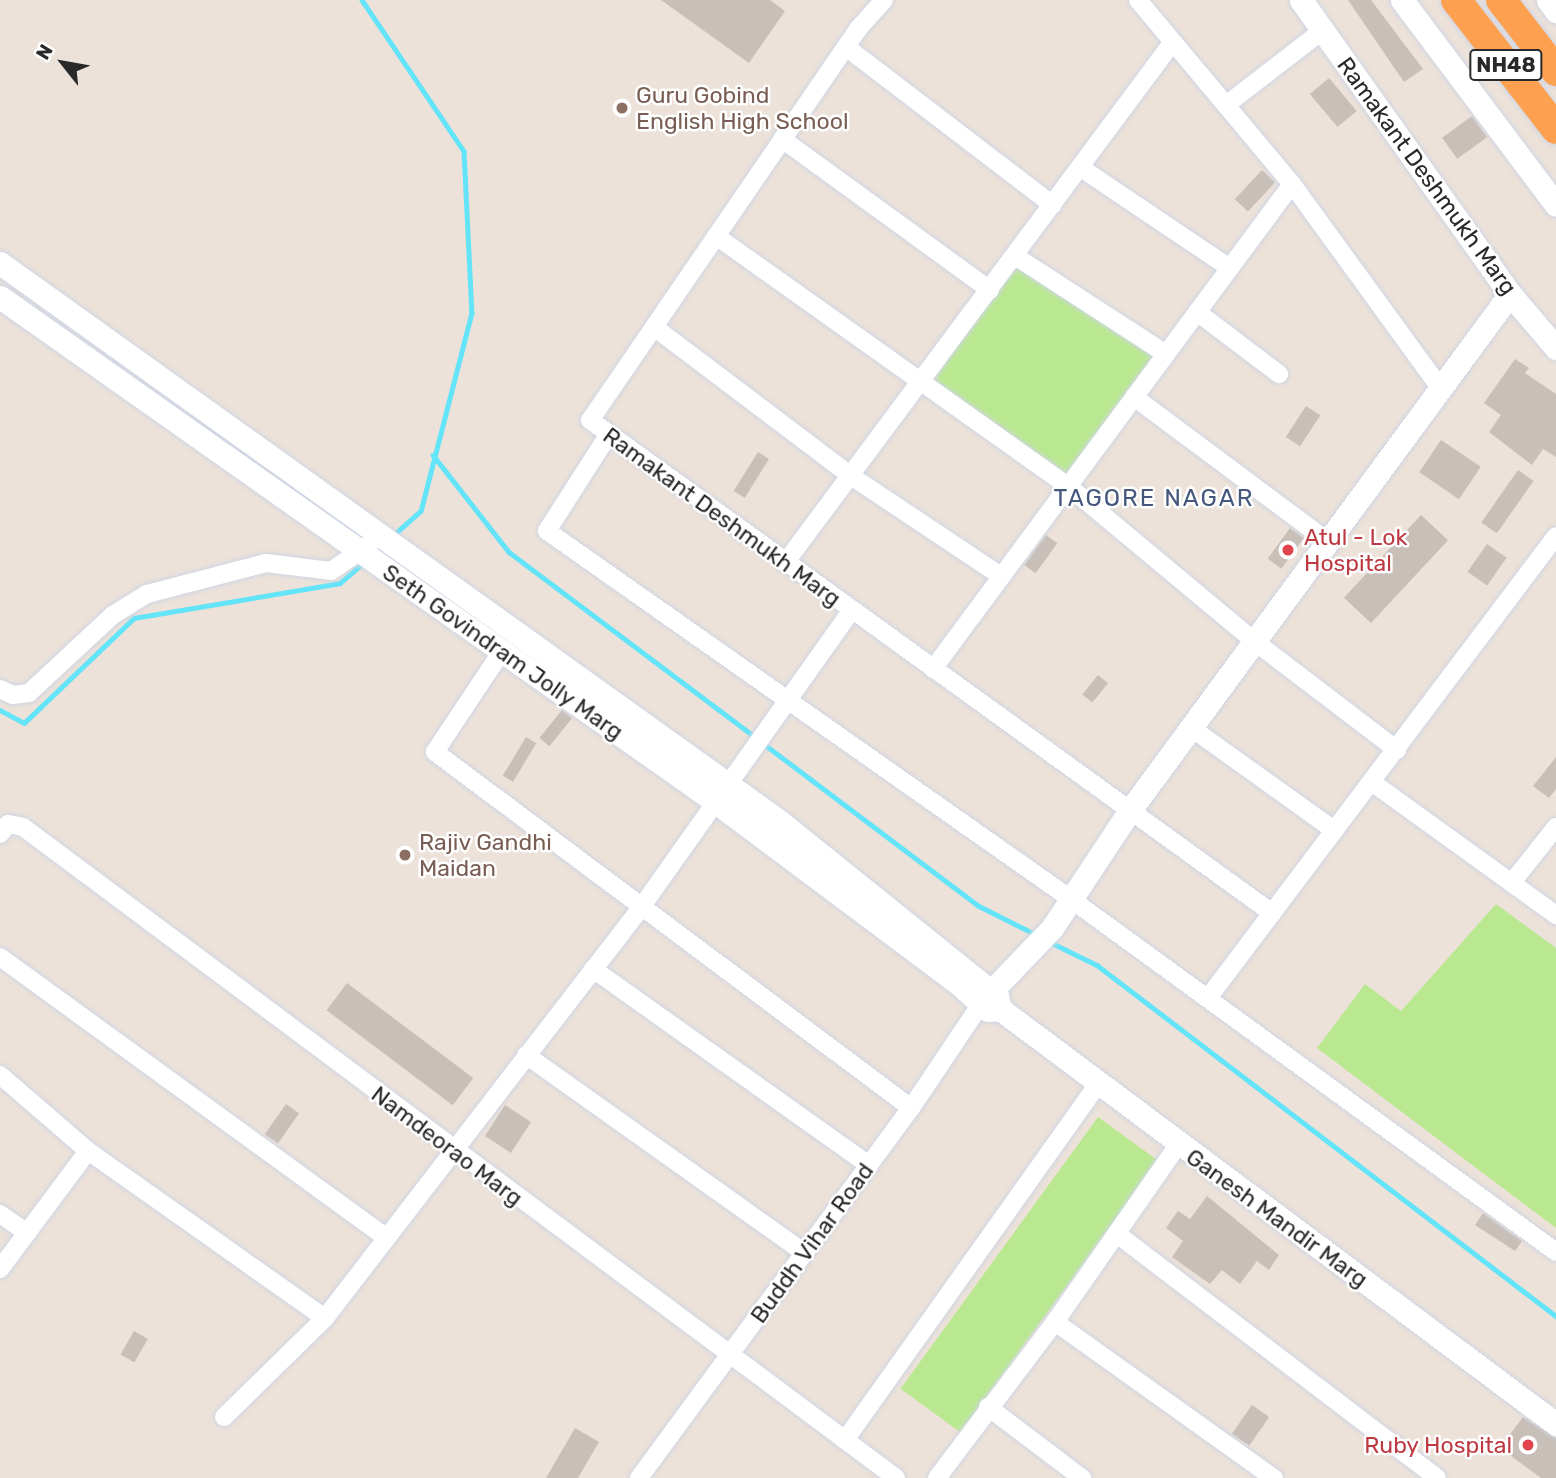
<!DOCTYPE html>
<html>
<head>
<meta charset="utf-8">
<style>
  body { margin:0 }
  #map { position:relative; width:1556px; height:1478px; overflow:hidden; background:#ede2d9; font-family:Rubik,sans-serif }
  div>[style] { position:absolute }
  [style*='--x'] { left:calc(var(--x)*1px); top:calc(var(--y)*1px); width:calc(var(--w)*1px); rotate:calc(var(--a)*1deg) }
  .green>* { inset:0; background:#bae891; transform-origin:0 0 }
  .stream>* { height:4.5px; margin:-2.25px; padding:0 2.25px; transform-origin:2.25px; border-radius:2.25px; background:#63e4f8 }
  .building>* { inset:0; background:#c8bfb9; transform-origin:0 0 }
  .roads { filter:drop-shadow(0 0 2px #cfd5e4) drop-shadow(0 0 2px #cfd5e4) }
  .minor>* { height:18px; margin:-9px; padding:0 9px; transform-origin:9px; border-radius:9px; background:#fff }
  .tertiary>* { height:23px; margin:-11.5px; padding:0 11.5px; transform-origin:11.5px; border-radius:11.5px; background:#fff }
  .trunk>* { height:30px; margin:-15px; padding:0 15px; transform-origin:15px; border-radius:15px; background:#fda151 }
  .dots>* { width:19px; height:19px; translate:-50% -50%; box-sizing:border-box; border:4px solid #fff; border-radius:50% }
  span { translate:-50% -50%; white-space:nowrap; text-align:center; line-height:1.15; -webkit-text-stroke:5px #fff; paint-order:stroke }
  .shield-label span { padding:2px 5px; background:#fff; border:2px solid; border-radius:5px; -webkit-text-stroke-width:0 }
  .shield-label { font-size:21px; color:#292929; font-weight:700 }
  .education-label { font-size:23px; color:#785e54 }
  .left { translate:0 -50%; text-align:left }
  .street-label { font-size:23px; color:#292929 }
  .health-label { font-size:23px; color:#be3a42 }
  .right { translate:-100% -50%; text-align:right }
  .neighbourhood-label { font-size:24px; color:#46577d; letter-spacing:2px }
  .north { position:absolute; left:28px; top:28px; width:70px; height:70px; -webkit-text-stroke:5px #fff; paint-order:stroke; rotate:301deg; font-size:19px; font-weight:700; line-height:28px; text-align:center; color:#292929 }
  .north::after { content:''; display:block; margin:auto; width:24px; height:32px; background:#292929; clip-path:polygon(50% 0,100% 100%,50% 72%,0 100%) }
</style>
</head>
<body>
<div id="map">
  <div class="green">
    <div style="left:1015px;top:256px;width:180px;height:159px;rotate:33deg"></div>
    <div style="clip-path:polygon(1496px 904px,1556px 948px,1556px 1228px,1317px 1048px,1365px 984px,1401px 1011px)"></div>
    <div style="left:1098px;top:1117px;width:74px;height:336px;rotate:36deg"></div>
  </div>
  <div class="stream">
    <div style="--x:362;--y:0;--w:182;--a:56"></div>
    <div style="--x:464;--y:151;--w:162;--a:87.2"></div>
    <div style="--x:472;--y:313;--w:204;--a:104.4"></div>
    <div style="--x:421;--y:511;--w:38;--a:138"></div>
    <div style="--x:433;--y:455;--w:123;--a:51.9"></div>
    <div style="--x:509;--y:552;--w:310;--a:36.9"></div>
    <div style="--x:0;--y:710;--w:27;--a:28"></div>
    <div style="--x:24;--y:723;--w:152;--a:-43.7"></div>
    <div style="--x:134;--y:618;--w:209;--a:-9.6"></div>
    <div style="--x:340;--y:583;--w:30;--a:-41"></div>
    <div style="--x:764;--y:744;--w:269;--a:37"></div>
    <div style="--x:979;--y:906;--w:65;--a:26.6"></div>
    <div style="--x:1048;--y:941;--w:55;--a:26.1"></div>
    <div style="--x:1097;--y:965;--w:578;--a:37.41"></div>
  </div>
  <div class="building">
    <div style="clip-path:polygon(661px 0,770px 0,785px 11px,749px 63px)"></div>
    <div style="clip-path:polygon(1348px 0,1371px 0,1423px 69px,1404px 82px)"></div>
    <div style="left:1329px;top:78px;width:43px;height:25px;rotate:50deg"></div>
    <div style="left:1472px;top:116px;width:26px;height:37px;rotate:54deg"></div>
    <div style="left:1262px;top:170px;width:18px;height:40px;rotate:43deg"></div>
    <div style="clip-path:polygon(1515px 359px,1529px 368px,1525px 373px,1556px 394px,1556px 457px,1543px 449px,1532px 465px,1489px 432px,1501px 415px,1484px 403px)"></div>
    <div style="left:1306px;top:406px;width:17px;height:37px;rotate:33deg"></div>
    <div style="left:1441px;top:440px;width:48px;height:39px;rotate:34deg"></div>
    <div style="left:758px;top:452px;width:13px;height:46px;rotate:32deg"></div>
    <div style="left:1518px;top:470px;width:19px;height:64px;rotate:35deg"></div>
    <div style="left:1421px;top:515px;width:37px;height:113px;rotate:43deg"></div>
    <div style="left:1290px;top:528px;width:17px;height:38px;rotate:36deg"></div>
    <div style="left:1046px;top:535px;width:14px;height:37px;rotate:36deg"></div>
    <div style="left:1487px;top:544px;width:24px;height:34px;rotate:35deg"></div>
    <div style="left:1098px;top:675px;width:13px;height:25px;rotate:39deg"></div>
    <div style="left:562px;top:710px;width:13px;height:36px;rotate:39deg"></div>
    <div style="left:526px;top:737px;width:12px;height:45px;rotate:31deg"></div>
    <div style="clip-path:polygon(1556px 757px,1556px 789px,1549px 798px,1533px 786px)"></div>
    <div style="left:347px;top:983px;width:158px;height:34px;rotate:37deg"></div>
    <div style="left:286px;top:1104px;width:16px;height:37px;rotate:35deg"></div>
    <div style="left:505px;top:1105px;width:31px;height:37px;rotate:33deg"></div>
    <div style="clip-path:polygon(1207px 1196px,1279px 1255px,1269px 1270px,1257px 1261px,1240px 1284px,1222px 1270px,1210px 1284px,1172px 1257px,1183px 1241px,1166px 1228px,1178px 1211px,1190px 1219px)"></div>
    <div style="clip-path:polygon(1483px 1213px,1522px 1241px,1515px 1251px,1475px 1225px)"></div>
    <div style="left:134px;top:1331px;width:16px;height:27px;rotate:30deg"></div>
    <div style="left:1252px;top:1405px;width:21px;height:35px;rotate:35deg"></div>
    <div style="clip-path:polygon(1523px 1417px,1556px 1438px,1556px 1478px,1541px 1478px,1500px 1448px)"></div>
    <div style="clip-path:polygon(575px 1428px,599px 1442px,578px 1478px,546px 1478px)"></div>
  </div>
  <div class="roads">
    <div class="minor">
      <div style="--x:884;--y:0;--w:39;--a:132"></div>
      <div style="--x:858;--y:29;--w:474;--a:124.4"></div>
      <div style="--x:590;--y:420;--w:842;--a:35.86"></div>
      <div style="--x:1138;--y:0;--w:240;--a:50.1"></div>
      <div style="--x:1292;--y:184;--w:252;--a:54"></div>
      <div style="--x:846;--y:47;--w:260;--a:37.4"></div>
      <div style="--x:1226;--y:105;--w:123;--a:-37.7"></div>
      <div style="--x:782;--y:139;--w:257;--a:36"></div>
      <div style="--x:1081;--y:168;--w:179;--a:33.9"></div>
      <div style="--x:716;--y:236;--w:432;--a:35.4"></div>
      <div style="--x:1068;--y:486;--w:242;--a:39.8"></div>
      <div style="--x:1254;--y:641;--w:180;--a:37.3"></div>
      <div style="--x:1015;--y:256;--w:180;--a:33"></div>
      <div style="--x:1197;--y:312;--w:103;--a:37.1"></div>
      <div style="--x:654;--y:327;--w:247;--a:37.1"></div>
      <div style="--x:851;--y:476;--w:180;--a:33.7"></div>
      <div style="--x:1134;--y:397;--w:241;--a:36.7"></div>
      <div style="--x:609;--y:434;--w:115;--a:122.6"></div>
      <div style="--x:547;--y:531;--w:637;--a:35.09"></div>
      <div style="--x:1068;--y:897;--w:603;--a:36.03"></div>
      <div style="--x:785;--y:563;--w:648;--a:-53.34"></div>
      <div style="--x:502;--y:651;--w:121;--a:123.6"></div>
      <div style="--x:435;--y:752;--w:594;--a:36.79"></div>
      <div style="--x:933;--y:669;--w:603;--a:-53.49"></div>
      <div style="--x:0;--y:689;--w:14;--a:25"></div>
      <div style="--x:13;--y:695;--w:16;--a:-7"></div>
      <div style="--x:29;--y:693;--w:115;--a:-42.9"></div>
      <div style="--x:113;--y:615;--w:40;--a:-32"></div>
      <div style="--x:147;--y:594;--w:123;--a:-14.6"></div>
      <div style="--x:266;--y:563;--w:65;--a:7"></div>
      <div style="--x:331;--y:571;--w:47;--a:-34.7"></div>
      <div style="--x:1190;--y:727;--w:178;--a:35.6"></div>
      <div style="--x:1373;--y:783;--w:226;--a:35.8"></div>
      <div style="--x:0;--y:834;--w:13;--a:-51"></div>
      <div style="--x:8;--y:824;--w:15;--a:11"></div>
      <div style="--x:23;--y:827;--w:1089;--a:36.71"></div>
      <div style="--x:1513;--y:881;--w:69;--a:-51.5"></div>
      <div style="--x:0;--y:957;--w:477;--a:36"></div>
      <div style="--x:593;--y:969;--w:339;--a:35.4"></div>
      <div style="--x:1208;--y:998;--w:578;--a:-53.01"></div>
      <div style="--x:526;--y:1055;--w:342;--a:35.4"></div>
      <div style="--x:0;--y:1075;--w:116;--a:40.8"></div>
      <div style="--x:88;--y:1151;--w:290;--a:35.2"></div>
      <div style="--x:0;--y:1214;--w:33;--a:35"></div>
      <div style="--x:1117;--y:1234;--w:402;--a:37.3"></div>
      <div style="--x:0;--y:1269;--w:147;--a:-53.3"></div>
      <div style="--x:1055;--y:1322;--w:269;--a:35.5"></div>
      <div style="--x:988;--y:1407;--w:118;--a:37.1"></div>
      <div style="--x:224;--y:1417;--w:141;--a:-44.4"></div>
      <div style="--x:325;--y:1318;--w:516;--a:-52.4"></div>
      <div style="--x:640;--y:909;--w:365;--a:-54.7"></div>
      <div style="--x:845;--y:1440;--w:437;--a:-54.6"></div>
      <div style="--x:639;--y:1478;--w:459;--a:-53.7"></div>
      <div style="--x:911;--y:1108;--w:125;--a:-56.1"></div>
      <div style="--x:937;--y:1478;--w:196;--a:-52.9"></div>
      <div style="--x:1055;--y:1322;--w:216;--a:-55.2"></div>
    </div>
    <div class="tertiary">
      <div style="--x:1301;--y:0;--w:361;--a:54.6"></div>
      <div style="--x:1510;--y:294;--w:71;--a:49.6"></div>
      <div style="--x:1402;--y:0;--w:256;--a:53.1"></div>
      <div style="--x:1548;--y:0;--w:14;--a:54"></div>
      <div style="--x:0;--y:263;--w:958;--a:35.61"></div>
      <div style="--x:779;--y:821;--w:280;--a:38.8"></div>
      <div style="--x:997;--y:996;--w:13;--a:77"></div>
      <div style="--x:0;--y:297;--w:873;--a:35.2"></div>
      <div style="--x:713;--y:800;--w:307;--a:36.8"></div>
      <div style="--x:959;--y:984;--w:39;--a:42"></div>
      <div style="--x:988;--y:1010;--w:12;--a:-5"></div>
      <div style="--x:982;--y:1001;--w:101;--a:-46.2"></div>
      <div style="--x:1052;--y:928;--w:138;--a:-56.5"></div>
      <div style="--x:1128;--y:813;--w:644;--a:-53.65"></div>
      <div style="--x:1000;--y:1009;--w:694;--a:36.74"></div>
    </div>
    <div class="trunk">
      <div style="--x:1456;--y:0;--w:163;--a:52.2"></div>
      <div style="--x:1501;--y:0;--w:90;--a:52.2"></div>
    </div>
  </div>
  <div class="dots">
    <div style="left:622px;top:108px;background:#8d6e63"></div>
    <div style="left:1288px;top:550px;background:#e0444e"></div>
    <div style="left:405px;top:855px;background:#8d6e63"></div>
    <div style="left:1528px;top:1445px;background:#e0444e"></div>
  </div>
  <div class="shield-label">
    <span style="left:1506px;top:65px">NH48</span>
  </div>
  <div class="education-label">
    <span class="left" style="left:636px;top:108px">Guru Gobind<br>English High School</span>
    <span class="left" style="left:419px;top:855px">Rajiv Gandhi<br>Maidan</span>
  </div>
  <div class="street-label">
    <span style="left:1427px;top:176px;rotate:54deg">Ramakant Deshmukh Marg</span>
    <span style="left:722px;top:517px;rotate:36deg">Ramakant Deshmukh Marg</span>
    <span style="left:503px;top:652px;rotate:35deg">Seth Govindram Jolly Marg</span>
    <span style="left:447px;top:1146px;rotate:37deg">Namdeorao Marg</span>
    <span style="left:1277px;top:1218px;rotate:36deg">Ganesh Mandir Marg</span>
    <span style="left:812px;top:1243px;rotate:-54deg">Buddh Vihar Road</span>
  </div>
  <div class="health-label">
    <span class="left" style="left:1304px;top:550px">Atul - Lok<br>Hospital</span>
    <span class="right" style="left:1512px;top:1445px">Ruby Hospital</span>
  </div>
  <div class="neighbourhood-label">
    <span style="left:1154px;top:499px">TAGORE NAGAR</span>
  </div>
  <div class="north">N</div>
</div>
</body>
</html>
